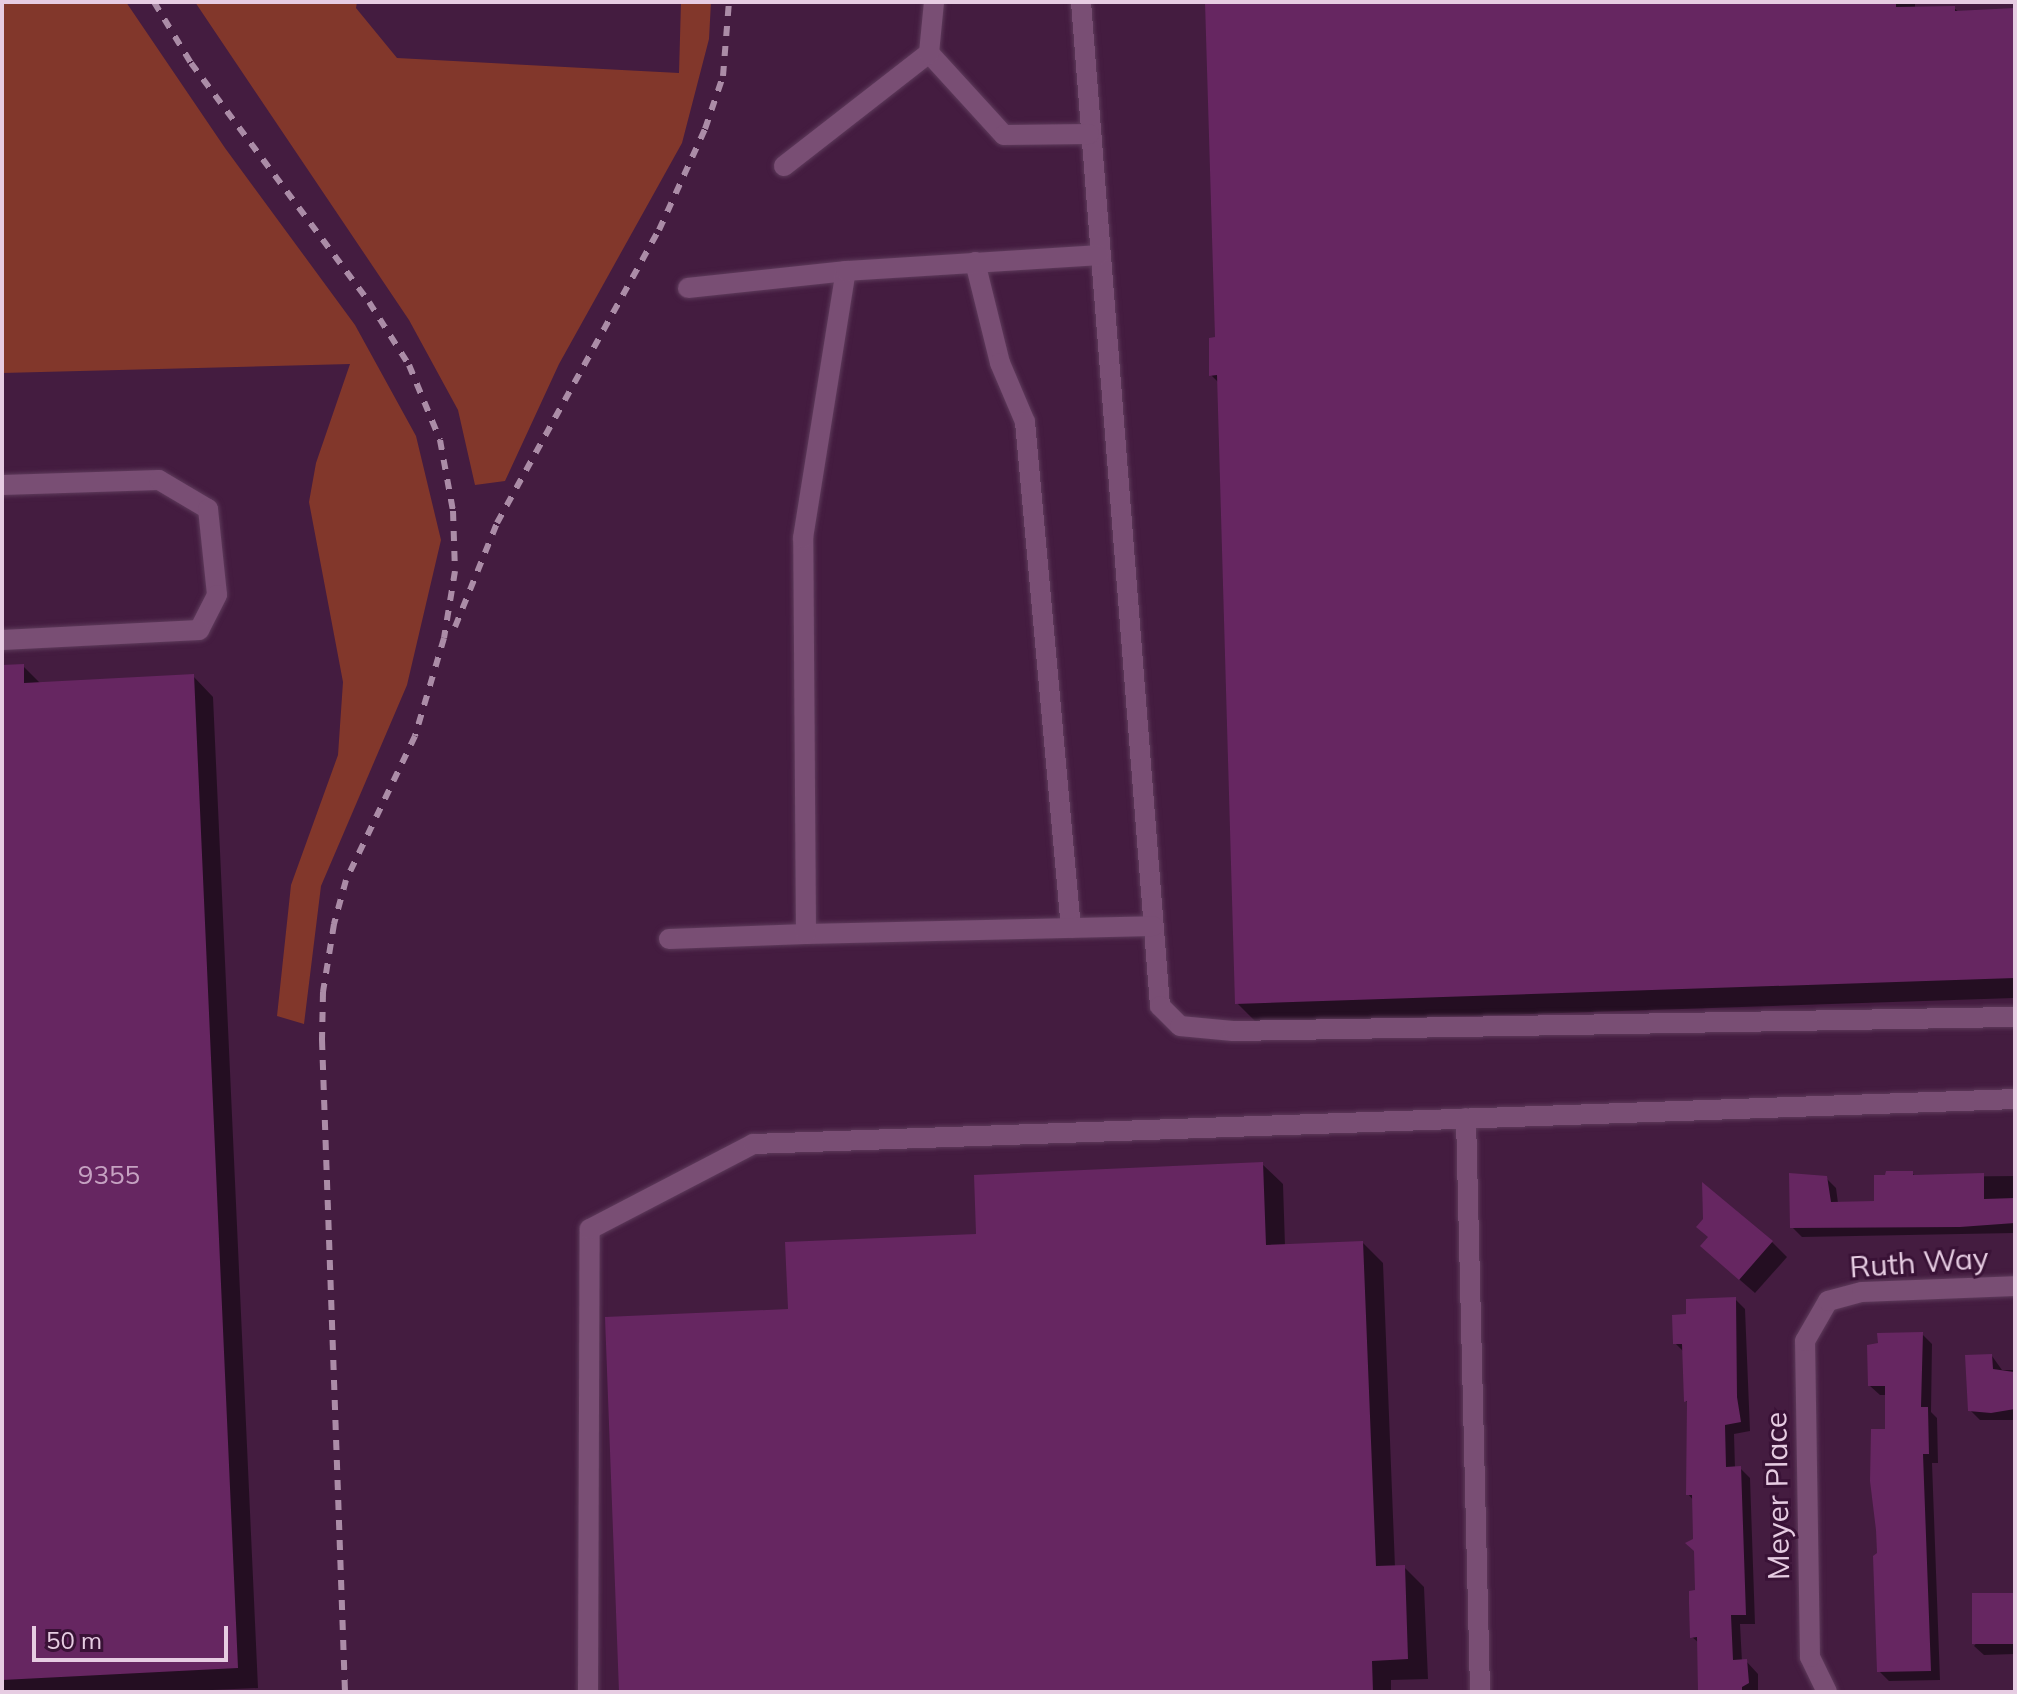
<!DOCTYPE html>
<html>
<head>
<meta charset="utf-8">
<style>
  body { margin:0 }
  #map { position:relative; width:2017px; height:1694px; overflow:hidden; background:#441c40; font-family:Mulish,sans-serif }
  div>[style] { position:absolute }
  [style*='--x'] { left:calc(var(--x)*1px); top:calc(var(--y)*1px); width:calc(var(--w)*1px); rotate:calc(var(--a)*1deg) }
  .green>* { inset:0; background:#82372b }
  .shadow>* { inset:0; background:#0007 }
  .building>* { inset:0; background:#662661; transform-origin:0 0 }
  .roads { filter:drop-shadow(0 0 2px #5e3b5b) drop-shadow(0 0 2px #5e3b5b) }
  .minor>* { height:20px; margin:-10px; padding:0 10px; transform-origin:10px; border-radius:10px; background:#794e74 }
  .rail>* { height:6px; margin-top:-3px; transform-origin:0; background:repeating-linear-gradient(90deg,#ab8ca7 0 10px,transparent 0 20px) }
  span { translate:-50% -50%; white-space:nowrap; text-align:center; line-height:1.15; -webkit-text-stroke:6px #391236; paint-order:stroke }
  .number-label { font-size:26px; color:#c6a2c2 }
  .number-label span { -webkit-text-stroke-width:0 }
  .street-label { font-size:30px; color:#e6cce2 }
  .frame { position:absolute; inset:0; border:4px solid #e6cce2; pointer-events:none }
  .scale { position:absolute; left:32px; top:1626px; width:196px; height:36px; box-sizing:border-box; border:4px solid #e6cce2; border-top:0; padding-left:10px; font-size:24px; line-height:28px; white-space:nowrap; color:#e6cce2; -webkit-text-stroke:6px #391236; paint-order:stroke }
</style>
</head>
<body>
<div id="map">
  <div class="green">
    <div style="clip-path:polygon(2px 2px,126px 2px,225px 148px,355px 325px,416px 436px,441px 540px,407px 685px,321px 886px,304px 1024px,277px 1016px,291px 885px,338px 755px,343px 682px,309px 502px,316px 463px,350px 364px,2px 373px)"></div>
    <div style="clip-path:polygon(195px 2px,357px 2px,356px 8px,397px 58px,679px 73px,681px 2px,711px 2px,709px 39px,682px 143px,559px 364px,505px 481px,475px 485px,458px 410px,409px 320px)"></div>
  </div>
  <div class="shadow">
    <div style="clip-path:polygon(1207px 2px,1915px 2px,1915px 9px,1954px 8px,1960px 13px,2015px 10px,2015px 998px,1257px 1023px,1237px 1003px,1219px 383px,1211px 375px,1217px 339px)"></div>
    <div style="clip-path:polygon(23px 666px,41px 684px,193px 676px,213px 697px,258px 1688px,169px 1692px,2px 1692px,2px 667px)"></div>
    <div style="clip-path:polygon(1262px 1164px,1283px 1184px,1285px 1246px,1363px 1243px,1383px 1263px,1395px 1567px,1404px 1567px,1424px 1587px,1428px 1679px,1391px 1680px,1391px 1692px,621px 1692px,790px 1311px,978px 1236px)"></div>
    <div style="clip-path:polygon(1912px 1173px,1916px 1177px,2015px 1176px,2015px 1233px,1802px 1237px,1792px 1227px,1826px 1178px,1836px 1188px,1838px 1203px,1876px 1202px)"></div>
    <div style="clip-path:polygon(1710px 1238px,1772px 1242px,1787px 1257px,1755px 1293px,1718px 1261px)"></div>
    <div style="clip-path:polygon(1735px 1299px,1745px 1309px,1750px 1431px,1734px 1434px,1735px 1468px,1740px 1468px,1750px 1478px,1755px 1624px,1740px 1624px,1742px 1662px,1746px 1661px,1758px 1674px,1758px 1692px,1700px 1692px,1699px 1643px,1692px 1637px,1697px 1592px,1694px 1501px,1688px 1494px,1689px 1404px,1686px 1401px,1684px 1352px,1675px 1343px,1688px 1316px)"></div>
    <div style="clip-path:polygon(1922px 1334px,1932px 1344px,1931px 1412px,1937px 1418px,1938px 1463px,1932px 1463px,1940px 1680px,1889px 1681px,1879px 1671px,1887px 1395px,1880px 1395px,1870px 1386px)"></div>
    <div style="clip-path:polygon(1992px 1356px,2002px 1370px,2015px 1370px,2015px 1420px,1980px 1420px,1970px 1410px)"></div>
    <div style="clip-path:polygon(2015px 1596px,2015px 1654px,1984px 1655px,1974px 1646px)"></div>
  </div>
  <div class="building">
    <div style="clip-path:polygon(1205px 2px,1896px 2px,1896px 7px,1955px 6px,1955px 11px,2015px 8px,2015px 978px,1235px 1004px,1217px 375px,1209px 376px,1209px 338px,1215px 337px)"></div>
    <div style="clip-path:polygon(24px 664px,24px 683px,194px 674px,238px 1668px,2px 1680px,2px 665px)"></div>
    <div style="clip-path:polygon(1263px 1162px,1266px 1245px,1363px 1241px,1376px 1566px,1405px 1565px,1408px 1659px,1372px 1661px,1373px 1692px,619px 1692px,605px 1317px,788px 1309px,785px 1242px,976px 1234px,974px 1175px)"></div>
    <div style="clip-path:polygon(1886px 1171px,1913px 1171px,1913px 1175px,1984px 1173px,1984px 1199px,2015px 1198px,2015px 1223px,1960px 1227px,1790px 1228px,1789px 1173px,1827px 1176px,1831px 1202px,1874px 1201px,1874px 1175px,1885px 1175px)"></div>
    <div style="clip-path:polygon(1702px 1182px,1773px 1241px,1739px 1280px,1700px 1246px,1708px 1237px,1696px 1227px,1703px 1219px)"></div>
    <div style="clip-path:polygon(1736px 1297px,1737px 1397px,1741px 1422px,1725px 1425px,1726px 1467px,1741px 1466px,1746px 1615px,1731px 1615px,1733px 1660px,1747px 1659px,1749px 1683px,1742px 1687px,1742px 1692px,1698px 1692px,1697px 1637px,1690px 1638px,1689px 1603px,1689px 1591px,1695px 1590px,1694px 1551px,1685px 1543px,1693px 1539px,1692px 1495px,1686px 1495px,1687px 1401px,1684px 1402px,1682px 1344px,1673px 1344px,1672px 1315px,1686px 1314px,1686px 1299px)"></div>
    <div style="clip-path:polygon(1923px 1332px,1921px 1407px,1928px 1407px,1929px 1454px,1923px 1454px,1931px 1671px,1877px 1672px,1873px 1556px,1877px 1553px,1876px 1530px,1870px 1481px,1871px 1429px,1885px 1429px,1885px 1386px,1868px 1386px,1867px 1345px,1878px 1343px,1877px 1333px)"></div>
    <div style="clip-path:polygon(1992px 1354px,1993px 1369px,2014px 1372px,2015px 1409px,1991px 1413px,1968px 1411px,1965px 1355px)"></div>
    <div style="left:2015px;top:1593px;width:51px;height:43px;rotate:90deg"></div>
  </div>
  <div class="roads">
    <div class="minor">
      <div style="--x:1081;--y:2;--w:1007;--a:85.5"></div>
      <div style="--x:1160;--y:1006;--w:28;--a:45"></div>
      <div style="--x:1180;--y:1026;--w:53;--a:5.4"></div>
      <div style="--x:1233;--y:1031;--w:782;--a:-1.03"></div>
      <div style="--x:929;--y:53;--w:111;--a:47.6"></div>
      <div style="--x:1004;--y:135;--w:85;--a:-0.7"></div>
      <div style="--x:784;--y:166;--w:184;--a:-37.9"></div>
      <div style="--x:929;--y:53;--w:51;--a:-84.4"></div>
      <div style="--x:975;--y:262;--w:104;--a:76.1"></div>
      <div style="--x:1000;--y:363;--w:64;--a:67"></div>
      <div style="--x:1025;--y:422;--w:508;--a:84.81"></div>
      <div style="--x:688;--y:288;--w:159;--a:-6.1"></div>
      <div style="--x:2;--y:485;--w:157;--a:-1.8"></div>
      <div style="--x:159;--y:480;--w:57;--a:30.6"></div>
      <div style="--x:208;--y:509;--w:86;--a:84"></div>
      <div style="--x:217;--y:595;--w:39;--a:117"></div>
      <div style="--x:199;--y:630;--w:197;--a:177.1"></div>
      <div style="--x:806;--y:934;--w:347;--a:-1.3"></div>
      <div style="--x:669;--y:939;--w:137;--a:-2.1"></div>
      <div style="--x:806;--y:934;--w:396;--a:-90.4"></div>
      <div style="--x:803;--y:538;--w:270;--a:-80.9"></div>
      <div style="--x:846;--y:271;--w:253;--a:-3.6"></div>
      <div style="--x:1466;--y:1118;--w:574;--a:88.6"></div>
      <div style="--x:588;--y:1692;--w:463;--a:-89.8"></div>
      <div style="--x:590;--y:1229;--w:184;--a:-27.5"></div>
      <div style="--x:753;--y:1144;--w:1263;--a:-2.04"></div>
      <div style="--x:1827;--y:1692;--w:39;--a:-116"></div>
      <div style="--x:1810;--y:1657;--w:316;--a:-90.9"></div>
      <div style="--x:1805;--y:1341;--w:46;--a:-60.1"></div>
      <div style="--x:1828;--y:1301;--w:35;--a:-15"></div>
      <div style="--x:1862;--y:1292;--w:153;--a:-2.2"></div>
    </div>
  </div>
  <div class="rail">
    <div style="--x:154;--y:2;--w:71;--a:58.8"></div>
    <div style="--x:191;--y:63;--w:298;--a:53.3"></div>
    <div style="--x:369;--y:302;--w:75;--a:57.6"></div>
    <div style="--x:409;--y:365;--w:81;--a:67.5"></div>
    <div style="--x:440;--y:440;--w:72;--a:79.6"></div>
    <div style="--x:453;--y:511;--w:60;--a:88.1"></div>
    <div style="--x:455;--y:571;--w:68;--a:99.3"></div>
    <div style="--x:444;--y:638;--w:102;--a:106.5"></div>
    <div style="--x:415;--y:736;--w:160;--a:115.6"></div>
    <div style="--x:346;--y:880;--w:46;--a:105.3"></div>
    <div style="--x:334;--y:924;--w:69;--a:99.2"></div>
    <div style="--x:323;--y:992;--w:48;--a:91.2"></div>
    <div style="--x:322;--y:1040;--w:652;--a:87.98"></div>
    <div style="--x:455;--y:627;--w:112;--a:-68"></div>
    <div style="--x:497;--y:523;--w:335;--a:-61.1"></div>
    <div style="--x:659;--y:230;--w:111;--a:-65.5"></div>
    <div style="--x:705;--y:129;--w:56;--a:-71.2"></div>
    <div style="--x:723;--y:76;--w:74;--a:-85.4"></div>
  </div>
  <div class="number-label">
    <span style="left:109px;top:1175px">9355</span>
  </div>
  <div class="street-label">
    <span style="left:1919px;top:1262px;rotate:-4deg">Ruth Way</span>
    <span style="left:1777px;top:1496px;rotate:-91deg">Meyer Place</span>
  </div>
  <div class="frame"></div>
  <div class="scale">50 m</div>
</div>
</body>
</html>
